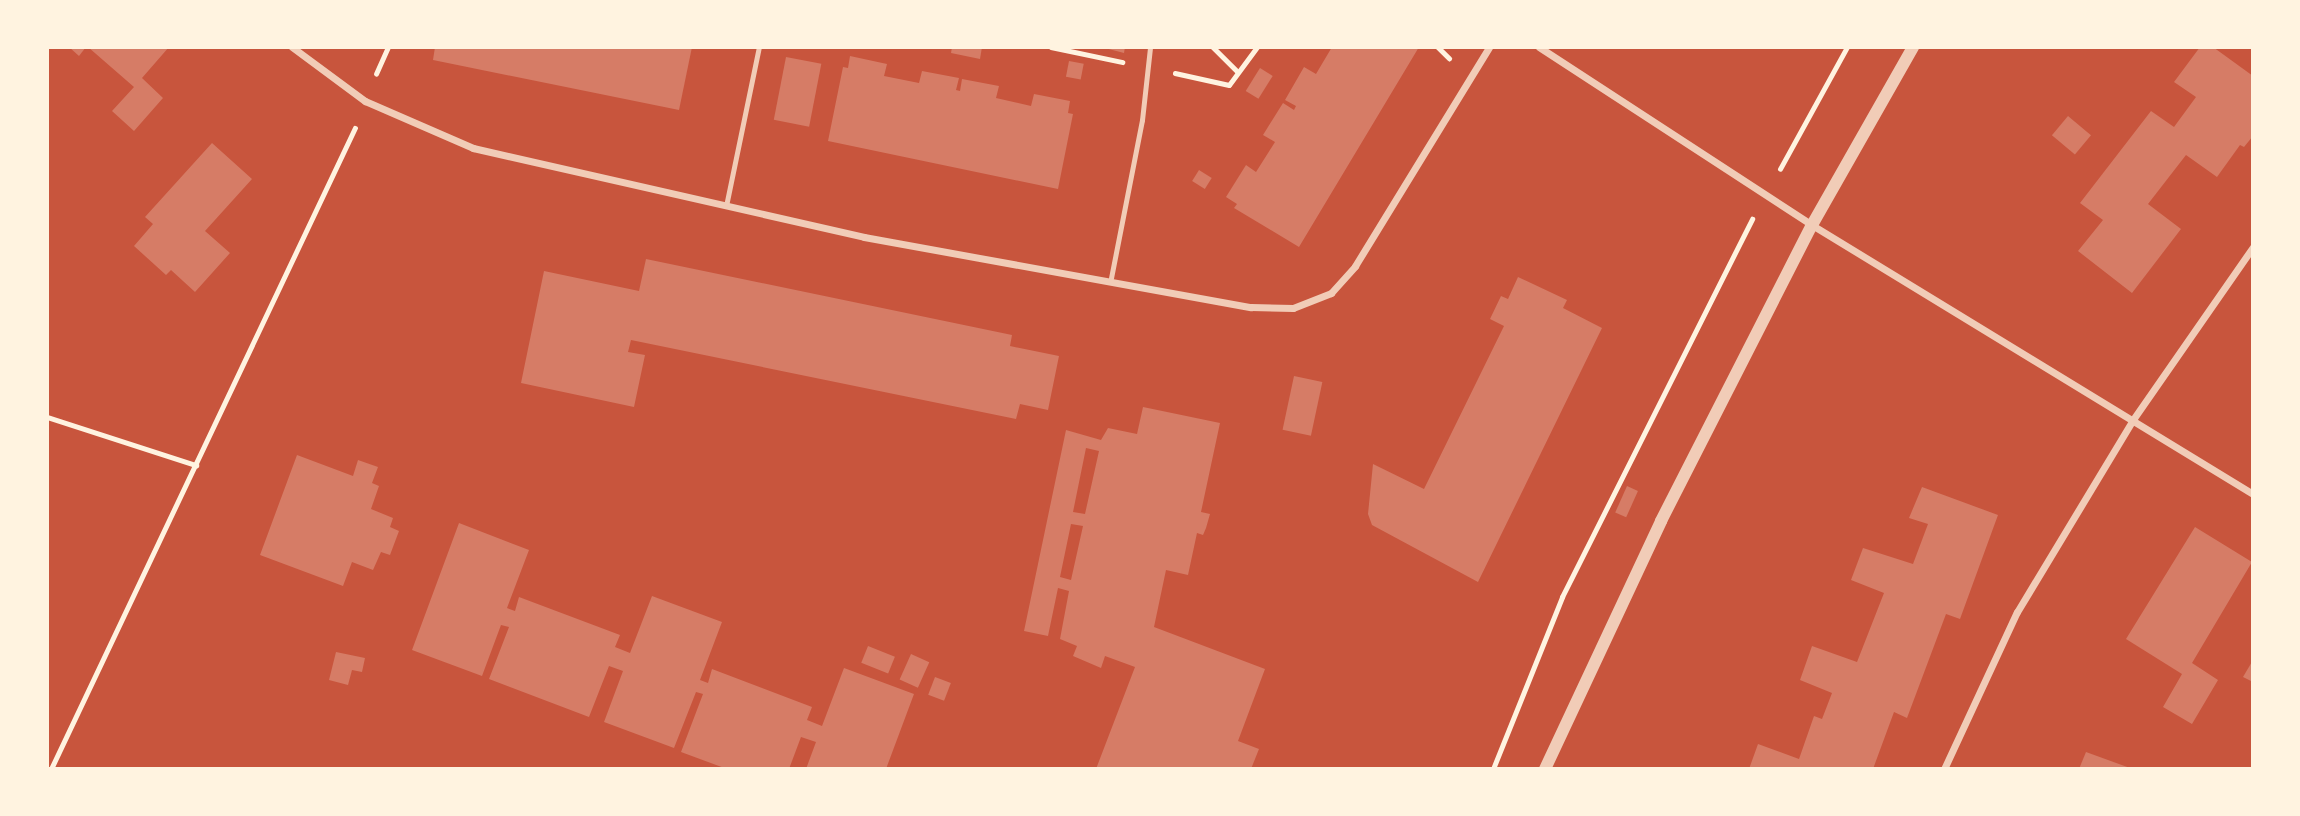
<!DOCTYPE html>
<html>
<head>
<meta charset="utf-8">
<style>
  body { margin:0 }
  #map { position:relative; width:2300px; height:816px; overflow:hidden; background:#c8553d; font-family:"Libre Baskerville",serif }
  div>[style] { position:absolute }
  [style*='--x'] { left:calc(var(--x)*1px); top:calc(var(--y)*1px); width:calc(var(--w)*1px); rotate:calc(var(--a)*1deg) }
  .building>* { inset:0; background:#d67c66; transform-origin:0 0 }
  .path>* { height:4.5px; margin:-2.25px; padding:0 2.25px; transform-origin:2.25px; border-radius:2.25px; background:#fff3e0 }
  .service>* { height:5px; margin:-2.5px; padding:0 2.5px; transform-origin:2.5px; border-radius:2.5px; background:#f1ccb7 }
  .minor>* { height:7px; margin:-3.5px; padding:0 3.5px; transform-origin:3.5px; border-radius:3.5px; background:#f1ccb7 }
  .tertiary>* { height:12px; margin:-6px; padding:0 6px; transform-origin:6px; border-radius:6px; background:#f1ccb7 }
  span { translate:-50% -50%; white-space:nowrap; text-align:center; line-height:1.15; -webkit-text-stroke:5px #fff3e0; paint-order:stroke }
  .frame { position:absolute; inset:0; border:49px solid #fff3e0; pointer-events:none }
</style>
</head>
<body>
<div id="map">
  <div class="building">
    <div style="clip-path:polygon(69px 47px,86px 47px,79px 56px)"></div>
    <div style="clip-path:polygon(88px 47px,169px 47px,142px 78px,163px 98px,134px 131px,112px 111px,134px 87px)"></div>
    <div style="clip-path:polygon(435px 47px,692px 47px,679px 110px,433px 60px)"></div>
    <div style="clip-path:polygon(952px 47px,982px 47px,980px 59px,951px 53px)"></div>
    <div style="clip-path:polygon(1101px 47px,1125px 47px,1124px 53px)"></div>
    <div style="clip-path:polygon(1332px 47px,1419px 47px,1299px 247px,1234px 208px,1237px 204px,1226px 197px,1246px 165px,1256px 172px,1275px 142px,1263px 135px,1283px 103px,1294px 110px,1296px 106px,1285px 100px,1304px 67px,1316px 74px)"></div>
    <div style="clip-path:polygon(2200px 47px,2213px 47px,2253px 76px,2253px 136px,2244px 147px,2240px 145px,2217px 177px,2186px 155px,2148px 204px,2181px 229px,2132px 293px,2078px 251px,2103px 220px,2080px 203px,2151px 111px,2174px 127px,2196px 97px,2174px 82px)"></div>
    <div style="clip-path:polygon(850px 56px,887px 64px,884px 76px,919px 83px,922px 71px,959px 78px,956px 90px,960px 91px,962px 79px,999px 86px,996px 98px,1031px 106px,1034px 94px,1070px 101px,1068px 113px,1073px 114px,1058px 189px,828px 141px,843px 67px,848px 68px)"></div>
    <div style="left:786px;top:57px;width:36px;height:64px;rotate:11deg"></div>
    <div style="left:1069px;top:61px;width:15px;height:16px;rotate:11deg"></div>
    <div style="left:1260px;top:68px;width:15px;height:27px;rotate:32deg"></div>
    <div style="left:2068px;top:116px;width:30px;height:25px;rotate:40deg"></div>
    <div style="clip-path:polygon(212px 143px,252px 179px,205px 231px,230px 253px,195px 292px,171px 270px,166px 275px,134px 246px,153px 224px,145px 217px)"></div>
    <div style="left:1199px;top:170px;width:15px;height:13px;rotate:32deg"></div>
    <div style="clip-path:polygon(646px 259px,1012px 335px,1010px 346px,1059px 356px,1048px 410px,1020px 404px,1016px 419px,631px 340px,628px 352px,645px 355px,634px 407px,521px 383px,544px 271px,639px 291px)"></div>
    <div style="clip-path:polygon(1518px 277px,1567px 300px,1563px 308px,1602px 328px,1478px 582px,1372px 525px,1368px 514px,1373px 464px,1424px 489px,1504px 326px,1490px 319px,1501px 296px,1508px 299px)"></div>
    <div style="left:1294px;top:376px;width:29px;height:55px;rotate:12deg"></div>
    <div style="clip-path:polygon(evenodd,1143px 407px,1220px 423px,1201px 512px,1210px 514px,1206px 528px,1203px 535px,1197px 533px,1188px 575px,1166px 570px,1154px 627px,1265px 669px,1238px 741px,1259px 749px,1251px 769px,1096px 769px,1135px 667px,1105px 656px,1101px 668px,1073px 656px,1077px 646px,1060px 639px,1069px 591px,1058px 588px,1048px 636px,1024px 631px,1066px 430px,1101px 440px,1108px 428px,1137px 434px,1143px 407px,1086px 448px,1099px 451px,1085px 514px,1073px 512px,1086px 448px,1143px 407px,1071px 524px,1083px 526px,1071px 580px,1060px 577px,1071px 524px)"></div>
    <div style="clip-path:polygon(297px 455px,353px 476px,358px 460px,378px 467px,372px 483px,379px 486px,371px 509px,393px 518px,390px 527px,399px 531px,390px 555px,381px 552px,373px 570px,352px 562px,343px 586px,260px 555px)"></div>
    <div style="left:1627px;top:486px;width:12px;height:29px;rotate:24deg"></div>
    <div style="clip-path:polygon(1922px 487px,1998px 515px,1960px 619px,1946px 614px,1907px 718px,1894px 712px,1873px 769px,1749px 769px,1758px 744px,1799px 759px,1814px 716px,1822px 719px,1832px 693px,1800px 680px,1812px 646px,1857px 662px,1884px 593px,1851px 580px,1863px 548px,1913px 564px,1928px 524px,1909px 518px)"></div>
    <div style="clip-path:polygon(459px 523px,529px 550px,507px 608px,515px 611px,519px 597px,620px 635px,615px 647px,630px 653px,652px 596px,722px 622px,700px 680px,708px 683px,712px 669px,812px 707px,807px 720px,822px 726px,844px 668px,914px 694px,886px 769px,806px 769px,816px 742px,801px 737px,789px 769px,727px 769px,681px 752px,703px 694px,696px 692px,674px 748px,604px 722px,623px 671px,609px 666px,589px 717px,489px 679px,509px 627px,501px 625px,482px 676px,412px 650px)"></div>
    <div style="clip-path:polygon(2195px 527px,2252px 562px,2192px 663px,2218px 680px,2192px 724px,2163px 707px,2182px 674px,2126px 639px)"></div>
    <div style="left:868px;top:646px;width:29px;height:18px;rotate:22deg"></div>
    <div style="clip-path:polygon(336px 652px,365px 658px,362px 672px,352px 670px,348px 685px,329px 680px)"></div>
    <div style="left:911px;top:654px;width:20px;height:28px;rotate:24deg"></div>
    <div style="clip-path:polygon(2253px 660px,2253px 682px,2243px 677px)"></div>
    <div style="left:935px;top:677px;width:17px;height:19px;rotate:21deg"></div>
    <div style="clip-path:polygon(2086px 752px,2130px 768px,2130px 769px,2079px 769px)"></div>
  </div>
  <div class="path">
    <div style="--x:1051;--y:47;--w:73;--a:11.9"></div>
    <div style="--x:1213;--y:47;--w:35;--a:45"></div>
    <div style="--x:1438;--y:47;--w:16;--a:45"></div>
    <div style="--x:1175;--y:73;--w:55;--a:12.5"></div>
    <div style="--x:1229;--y:85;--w:47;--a:-53.6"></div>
    <div style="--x:376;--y:74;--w:30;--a:-66"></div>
    <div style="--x:1780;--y:169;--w:139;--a:-61.2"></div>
    <div style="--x:47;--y:417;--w:157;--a:17.9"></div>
    <div style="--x:51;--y:769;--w:709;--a:-64.63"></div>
    <div style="--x:1493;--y:769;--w:185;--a:-68.1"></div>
    <div style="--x:1562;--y:597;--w:423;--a:-63.3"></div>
  </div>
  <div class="service">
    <div style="--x:726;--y:206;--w:162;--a:-78.3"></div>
    <div style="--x:1111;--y:278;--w:161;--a:-78.9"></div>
    <div style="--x:1142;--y:120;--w:73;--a:-83.7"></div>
  </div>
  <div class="minor">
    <div style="--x:292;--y:47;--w:91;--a:36.5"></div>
    <div style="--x:365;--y:101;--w:118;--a:23.5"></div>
    <div style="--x:473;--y:148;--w:401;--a:12.8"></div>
    <div style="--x:864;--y:237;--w:393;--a:10.3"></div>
    <div style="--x:1251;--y:307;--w:42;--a:1.4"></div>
    <div style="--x:1293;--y:308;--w:41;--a:-21.5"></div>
    <div style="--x:1331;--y:293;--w:36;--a:-48"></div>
    <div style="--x:1355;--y:266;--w:257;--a:-58.5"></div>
    <div style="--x:1539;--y:47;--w:326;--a:33.1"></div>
    <div style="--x:1812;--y:225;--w:517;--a:31.38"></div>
    <div style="--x:1944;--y:769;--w:173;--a:-65.1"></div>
    <div style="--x:2017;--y:612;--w:223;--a:-58.9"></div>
    <div style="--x:2132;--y:421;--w:212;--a:-55.2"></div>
  </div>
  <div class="tertiary">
    <div style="--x:1545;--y:769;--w:274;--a:-64.9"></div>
    <div style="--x:1661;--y:521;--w:332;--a:-63"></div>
    <div style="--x:1812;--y:225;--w:205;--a:-60.4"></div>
  </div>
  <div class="frame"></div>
</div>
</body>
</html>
